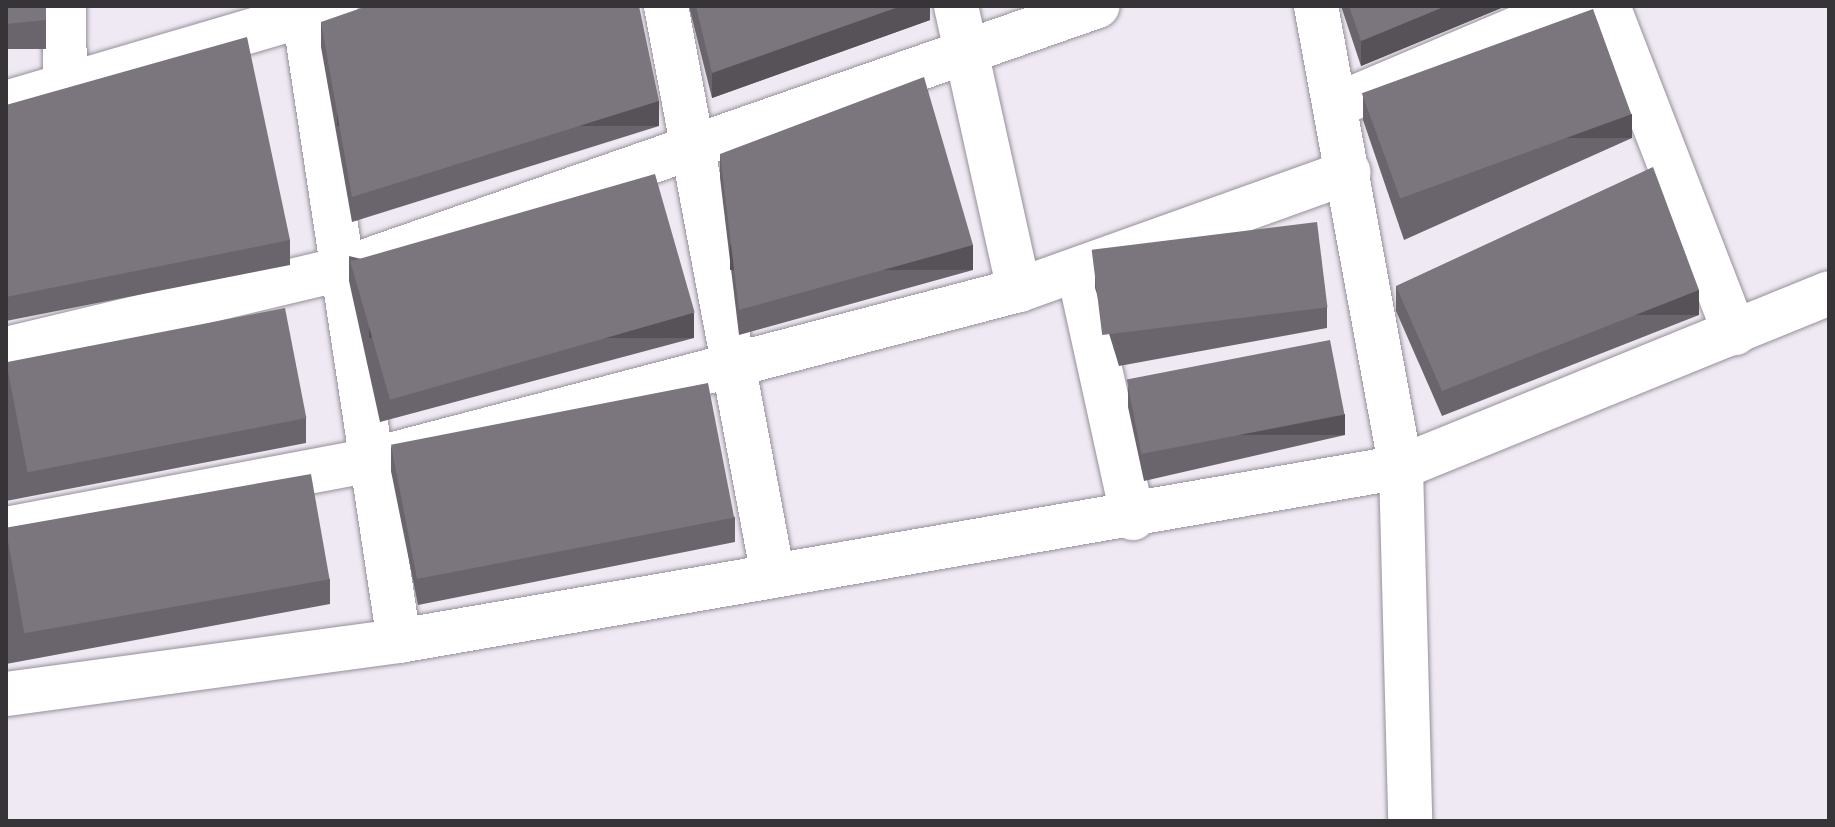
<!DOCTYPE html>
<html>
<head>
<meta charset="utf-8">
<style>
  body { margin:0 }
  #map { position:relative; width:1835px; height:827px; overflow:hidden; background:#efe9f3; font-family:Raleway,sans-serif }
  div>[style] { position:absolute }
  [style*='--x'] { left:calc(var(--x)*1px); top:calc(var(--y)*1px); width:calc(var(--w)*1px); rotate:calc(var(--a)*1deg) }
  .roads { filter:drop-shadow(0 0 2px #958f99) drop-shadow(0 0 2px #958f99) }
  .minor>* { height:44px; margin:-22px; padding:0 22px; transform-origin:22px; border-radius:22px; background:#fff }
  .wall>* { inset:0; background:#6a656c; transform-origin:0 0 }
  .shaded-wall>* { inset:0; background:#565258; transform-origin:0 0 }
  .building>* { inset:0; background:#7b757e; transform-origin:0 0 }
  span { translate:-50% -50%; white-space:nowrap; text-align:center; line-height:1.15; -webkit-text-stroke:8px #fcf7ff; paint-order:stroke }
  .frame { position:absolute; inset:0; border:8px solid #373438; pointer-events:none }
</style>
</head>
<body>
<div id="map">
  <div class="roads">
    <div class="minor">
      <div style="--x:64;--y:6;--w:80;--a:89.3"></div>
      <div style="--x:666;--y:6;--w:580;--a:79.37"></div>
      <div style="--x:956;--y:6;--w:291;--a:77.5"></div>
      <div style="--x:1316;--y:6;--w:469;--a:79.6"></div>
      <div style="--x:1401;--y:467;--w:354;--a:88.5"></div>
      <div style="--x:1608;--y:6;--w:351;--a:68.8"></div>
      <div style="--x:304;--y:15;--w:633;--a:81.37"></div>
      <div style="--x:6;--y:103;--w:344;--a:-16.4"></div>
      <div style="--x:1339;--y:104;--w:251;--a:-23"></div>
      <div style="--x:1079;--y:273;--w:251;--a:77.6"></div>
      <div style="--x:6;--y:349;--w:346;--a:-13.4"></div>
      <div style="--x:343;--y:269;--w:799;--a:-19.21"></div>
      <div style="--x:6;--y:529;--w:371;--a:-10.7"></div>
      <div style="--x:371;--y:460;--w:670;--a:-14.7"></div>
      <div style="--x:1019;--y:290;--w:350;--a:-19.7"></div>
      <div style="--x:6;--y:694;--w:397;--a:-7.7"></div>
      <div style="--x:399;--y:641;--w:1017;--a:-9.85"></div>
      <div style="--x:1401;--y:467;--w:462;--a:-22.1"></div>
    </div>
  </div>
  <div class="wall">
    <div style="left:6px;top:6px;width:40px;height:43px"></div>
    <div style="clip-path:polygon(689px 6px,930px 6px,930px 20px,712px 98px)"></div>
    <div style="clip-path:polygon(1341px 6px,1506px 6px,1361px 66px)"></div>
    <div style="clip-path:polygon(321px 22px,659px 126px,352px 222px,321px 47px)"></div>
    <div style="clip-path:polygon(1363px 95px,1632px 138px,1404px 240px,1363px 120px)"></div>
    <div style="clip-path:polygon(6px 105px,290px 240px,290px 265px,6px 321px)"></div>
    <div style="clip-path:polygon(720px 154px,973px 270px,739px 335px,720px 178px)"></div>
    <div style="clip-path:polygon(349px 256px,694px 338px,380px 422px,349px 281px)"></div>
    <div style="clip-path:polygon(1095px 267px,1327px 307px,1327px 328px,1119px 366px,1095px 288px)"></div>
    <div style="clip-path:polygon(1396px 286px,1699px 315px,1442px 416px,1396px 311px)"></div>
    <div style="clip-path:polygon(6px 362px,306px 418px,306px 443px,6px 501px)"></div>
    <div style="clip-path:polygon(1128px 387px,1345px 435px,1144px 481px,1128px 407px)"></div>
    <div style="clip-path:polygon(391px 447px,735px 517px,735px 542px,418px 605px,391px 471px)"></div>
    <div style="clip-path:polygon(6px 531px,330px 579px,330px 604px,6px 664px)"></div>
  </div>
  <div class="shaded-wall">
    <div style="clip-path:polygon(901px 6px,930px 6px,930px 20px,712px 98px,712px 73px)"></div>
    <div style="clip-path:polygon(1446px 6px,1506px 6px,1361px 66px,1361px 41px)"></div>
    <div style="left:659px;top:101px;width:25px;height:322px;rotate:90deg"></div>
    <div style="left:1632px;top:114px;width:24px;height:249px;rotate:90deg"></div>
    <div style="left:973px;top:245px;width:25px;height:243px;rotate:90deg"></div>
    <div style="left:1699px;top:290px;width:25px;height:276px;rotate:90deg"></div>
    <div style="left:694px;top:313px;width:25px;height:325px;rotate:90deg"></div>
    <div style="left:1345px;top:414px;width:21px;height:206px;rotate:90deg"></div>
  </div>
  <div class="building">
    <div style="clip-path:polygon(6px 6px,46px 6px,46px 20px,6px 24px)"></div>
    <div style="clip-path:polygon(367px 6px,639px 6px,659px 101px,352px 197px,321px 22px)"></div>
    <div style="clip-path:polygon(696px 6px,901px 6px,712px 73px)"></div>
    <div style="clip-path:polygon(1349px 6px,1446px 6px,1361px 41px)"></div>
    <div style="left:1593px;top:9px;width:112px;height:246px;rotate:70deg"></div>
    <div style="clip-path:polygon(247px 37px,290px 240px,6px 297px,6px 105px)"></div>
    <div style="clip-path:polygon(924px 77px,973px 245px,739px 310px,720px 154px)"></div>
    <div style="clip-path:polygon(1653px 167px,1699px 290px,1442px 391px,1396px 286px)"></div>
    <div style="left:655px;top:174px;width:144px;height:317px;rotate:74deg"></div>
    <div style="left:1317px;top:222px;width:86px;height:227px;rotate:83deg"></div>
    <div style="left:285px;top:308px;width:112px;height:284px;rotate:79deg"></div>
    <div style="left:1330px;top:340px;width:76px;height:207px;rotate:79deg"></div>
    <div style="left:708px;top:383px;width:137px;height:323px;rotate:79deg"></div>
    <div style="left:311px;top:474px;width:107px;height:310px;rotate:80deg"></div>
  </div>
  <div class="frame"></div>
</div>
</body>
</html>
